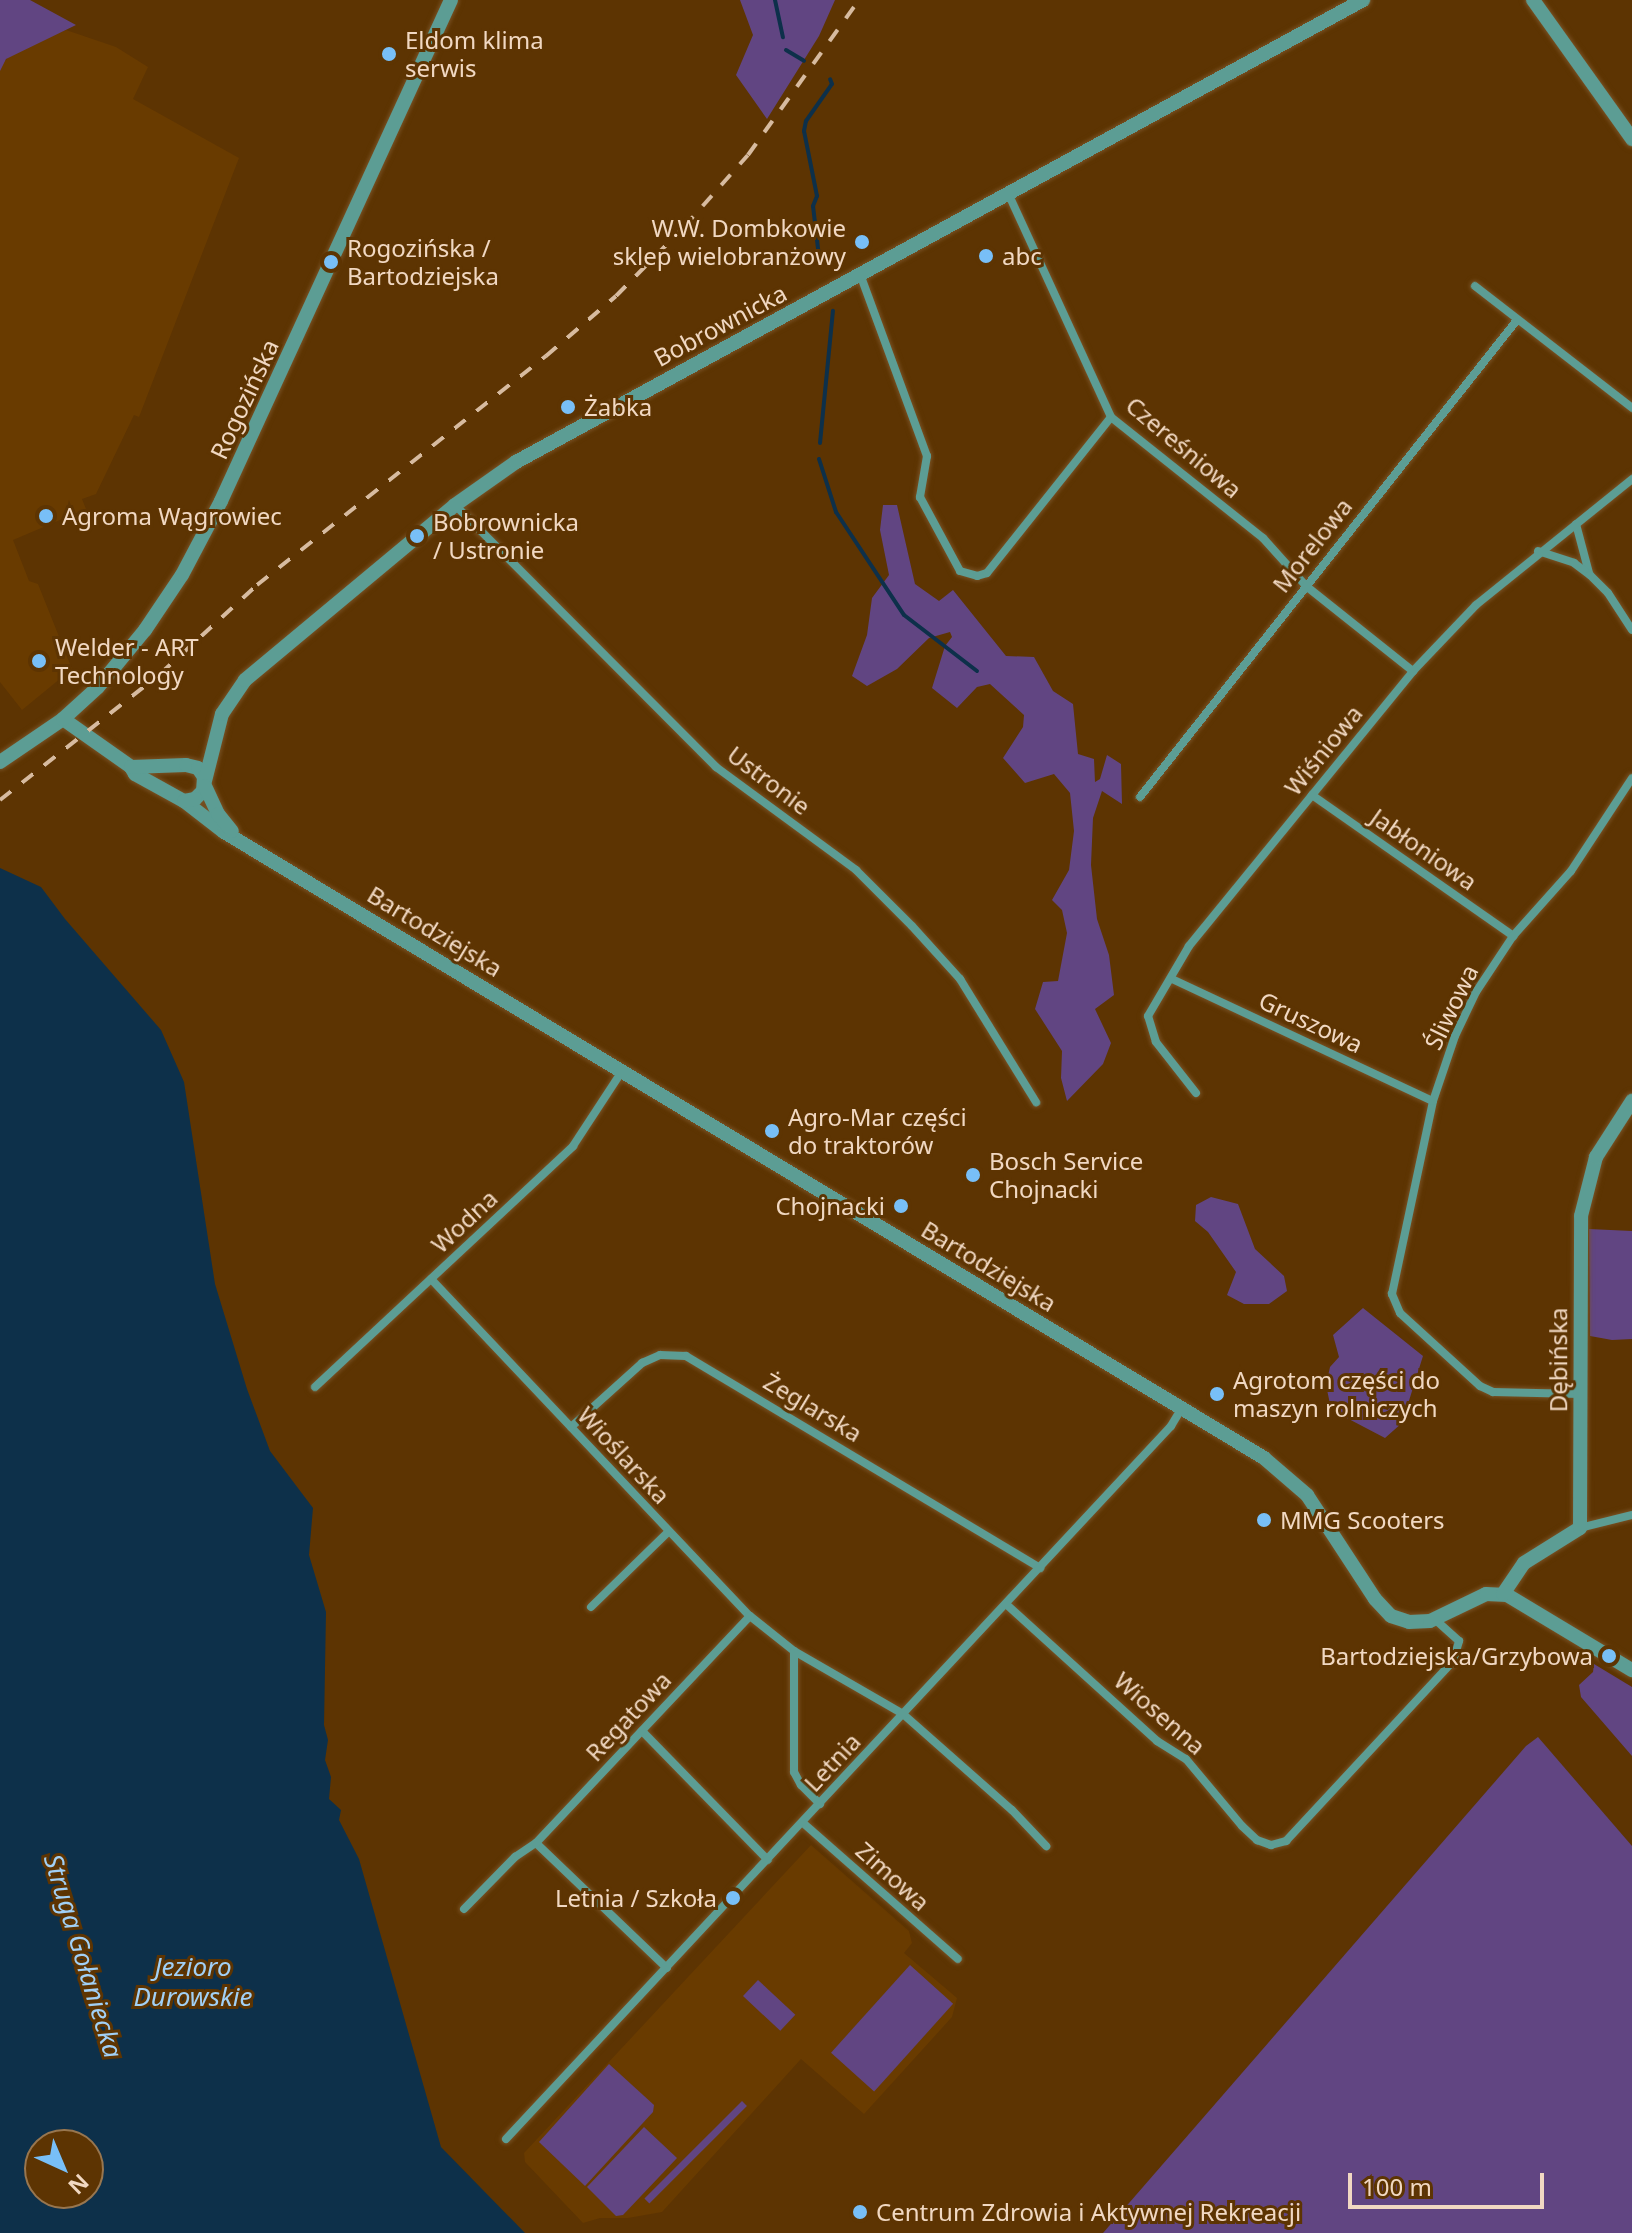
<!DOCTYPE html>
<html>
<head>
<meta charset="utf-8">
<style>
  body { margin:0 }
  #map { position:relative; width:1632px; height:2233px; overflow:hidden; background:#5d3402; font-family:"Noto Sans",sans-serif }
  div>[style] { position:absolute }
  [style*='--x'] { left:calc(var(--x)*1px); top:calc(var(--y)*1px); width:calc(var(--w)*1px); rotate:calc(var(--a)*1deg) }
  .built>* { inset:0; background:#693b00 }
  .green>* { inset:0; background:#614582; transform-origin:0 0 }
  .water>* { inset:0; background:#0d304a }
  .stream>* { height:4px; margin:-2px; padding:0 2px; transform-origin:2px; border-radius:2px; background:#0d304a }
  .roads { filter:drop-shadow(0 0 2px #785225) drop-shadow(0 0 2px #785225) }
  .minor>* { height:8px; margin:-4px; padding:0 4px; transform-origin:4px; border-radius:4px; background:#5c9d94 }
  .tertiary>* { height:14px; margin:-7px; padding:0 7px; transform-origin:7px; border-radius:7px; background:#5c9d94 }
  .rail>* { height:4px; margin-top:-2px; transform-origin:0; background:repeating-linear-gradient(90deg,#d7bba0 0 14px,transparent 0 28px) }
  .dots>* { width:22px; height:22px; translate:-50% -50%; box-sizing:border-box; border:4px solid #5d3402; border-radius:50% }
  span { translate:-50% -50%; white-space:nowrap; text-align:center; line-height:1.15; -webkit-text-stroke:6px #5d3402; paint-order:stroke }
  .poi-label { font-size:24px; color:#f1d8c2 }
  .left { translate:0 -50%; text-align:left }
  .right { translate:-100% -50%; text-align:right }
  .street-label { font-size:24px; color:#f1d8c2 }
  .water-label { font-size:26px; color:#a1d0f6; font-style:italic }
  .north { position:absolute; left:24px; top:2129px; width:80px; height:80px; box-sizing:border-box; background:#5d3402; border:2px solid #98764f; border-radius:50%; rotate:136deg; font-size:22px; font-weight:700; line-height:32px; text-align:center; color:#f1d8c2 }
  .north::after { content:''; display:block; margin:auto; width:28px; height:36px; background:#78bff7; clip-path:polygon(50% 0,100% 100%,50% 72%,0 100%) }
  .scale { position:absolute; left:1348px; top:2173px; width:196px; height:36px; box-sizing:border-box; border:4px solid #f1d8c2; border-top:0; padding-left:10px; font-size:24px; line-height:28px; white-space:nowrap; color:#f1d8c2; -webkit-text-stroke:6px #5d3402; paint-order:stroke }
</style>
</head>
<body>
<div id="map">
  <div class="built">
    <div style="clip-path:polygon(66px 30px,116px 47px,148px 67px,133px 99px,239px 158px,139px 417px,134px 415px,96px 494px,82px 499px,86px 509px,13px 540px,29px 581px,38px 584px,72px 669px,22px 710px,0 682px,0 68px,13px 50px)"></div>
    <div style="clip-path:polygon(811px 1845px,909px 1931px,912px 1943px,904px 1953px,957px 1998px,952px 2017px,864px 2114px,801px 2059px,662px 2212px,628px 2218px,600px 2218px,583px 2223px,525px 2162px,524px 2153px)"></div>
  </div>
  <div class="green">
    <div style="clip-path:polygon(0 0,30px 0,76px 25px,6px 59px,0 71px)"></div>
    <div style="clip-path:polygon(740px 0,835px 0,819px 36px,767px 119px,736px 75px,753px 35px)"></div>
    <div style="clip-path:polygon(883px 505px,897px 505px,915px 584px,939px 601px,953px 590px,1006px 656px,1034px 657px,1053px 691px,1073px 704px,1078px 754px,1094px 759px,1095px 782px,1100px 779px,1107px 755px,1121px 764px,1122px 804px,1102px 791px,1093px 818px,1091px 865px,1097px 919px,1109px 955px,1114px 995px,1095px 1009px,1111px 1043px,1103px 1064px,1067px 1101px,1061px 1078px,1062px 1051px,1035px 1009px,1043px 982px,1058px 981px,1067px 933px,1062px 910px,1052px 900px,1069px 870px,1074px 831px,1070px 793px,1054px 774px,1025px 783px,1003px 758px,1023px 727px,1024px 715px,990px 684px,977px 687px,957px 708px,932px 688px,945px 646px,952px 637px,950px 632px,929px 638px,897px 669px,867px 686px,852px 676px,867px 635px,872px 598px,889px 575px,880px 530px)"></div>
    <div style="clip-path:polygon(1211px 1197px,1238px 1204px,1255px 1249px,1284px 1276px,1287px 1291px,1269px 1304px,1244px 1304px,1227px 1295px,1236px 1272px,1208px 1232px,1195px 1221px,1196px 1205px)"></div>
    <div style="clip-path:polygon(1589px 1229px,1632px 1231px,1632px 1339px,1612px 1340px,1590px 1336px)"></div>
    <div style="clip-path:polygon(1363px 1308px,1423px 1356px,1402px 1423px,1385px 1438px,1343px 1416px,1330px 1404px,1326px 1385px,1330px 1367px,1339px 1357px,1333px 1335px)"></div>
    <div style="clip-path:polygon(1594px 1664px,1632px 1687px,1632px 1756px,1581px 1697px,1579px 1685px,1593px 1672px)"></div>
    <div style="clip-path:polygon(1538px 1737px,1632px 1846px,1632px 2233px,1103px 2233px,1526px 1746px)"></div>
    <div style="left:910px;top:1965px;width:58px;height:118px;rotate:42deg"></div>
    <div style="left:758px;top:1980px;width:51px;height:22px;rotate:43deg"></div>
    <div style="clip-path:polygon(609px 2064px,654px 2105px,653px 2112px,585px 2186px,539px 2142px)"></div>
    <div style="left:742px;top:2101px;width:7px;height:138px;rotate:45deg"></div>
    <div style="clip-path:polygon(644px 2127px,677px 2158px,623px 2215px,616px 2216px,587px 2187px)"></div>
  </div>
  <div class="water">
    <div style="clip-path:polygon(evenodd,0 868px,41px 887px,65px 919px,161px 1030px,184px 1082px,215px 1284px,247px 1389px,270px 1451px,313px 1508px,309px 1555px,326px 1612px,324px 1725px,328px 1740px,325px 1760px,331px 1777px,329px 1799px,341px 1810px,339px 1820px,359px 1859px,441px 2147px,525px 2233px,0 2233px,0 868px,40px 2145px,88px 2145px,88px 2193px,40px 2193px,40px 2145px)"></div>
  </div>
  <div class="stream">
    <div style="--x:775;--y:0;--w:38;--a:78"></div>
    <div style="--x:786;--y:50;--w:21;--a:31"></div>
    <div style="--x:819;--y:257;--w:51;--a:-96.7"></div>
    <div style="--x:813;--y:206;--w:11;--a:-68"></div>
    <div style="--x:817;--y:196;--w:66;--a:-101.3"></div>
    <div style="--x:804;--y:131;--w:10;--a:-79"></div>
    <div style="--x:806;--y:121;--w:45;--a:-54.9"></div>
    <div style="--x:832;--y:84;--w:5;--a:-112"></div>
    <div style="--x:820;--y:443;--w:133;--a:-84.4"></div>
    <div style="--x:819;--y:459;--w:56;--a:72.2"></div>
    <div style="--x:836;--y:512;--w:123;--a:56.6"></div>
    <div style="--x:904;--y:615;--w:92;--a:37.5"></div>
  </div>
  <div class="roads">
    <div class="minor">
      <div style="--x:1008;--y:193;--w:247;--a:65.3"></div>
      <div style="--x:1111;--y:417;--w:194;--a:38.5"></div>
      <div style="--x:1263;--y:538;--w:64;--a:48.1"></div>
      <div style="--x:1306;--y:586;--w:137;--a:38.5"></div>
      <div style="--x:860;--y:274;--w:194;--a:69.8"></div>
      <div style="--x:927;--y:456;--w:42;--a:99.7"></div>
      <div style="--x:920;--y:497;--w:84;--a:61.6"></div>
      <div style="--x:960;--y:571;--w:18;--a:16"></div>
      <div style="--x:977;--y:576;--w:10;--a:-17"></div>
      <div style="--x:987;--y:573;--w:199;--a:-51.5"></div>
      <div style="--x:1475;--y:286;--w:199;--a:37.8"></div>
      <div style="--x:455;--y:505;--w:370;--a:45.1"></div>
      <div style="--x:716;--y:767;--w:174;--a:36.3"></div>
      <div style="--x:856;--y:870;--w:79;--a:45"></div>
      <div style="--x:912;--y:926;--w:72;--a:47.8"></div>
      <div style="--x:960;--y:979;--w:145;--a:58.3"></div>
      <div style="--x:1576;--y:524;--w:51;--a:75.1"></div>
      <div style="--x:1538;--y:551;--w:38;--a:18"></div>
      <div style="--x:1574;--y:563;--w:20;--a:37"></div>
      <div style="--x:1590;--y:575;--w:25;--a:45"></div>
      <div style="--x:1608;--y:593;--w:44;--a:57"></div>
      <div style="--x:1312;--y:795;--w:246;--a:35"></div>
      <div style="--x:1140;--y:797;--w:608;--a:-51.68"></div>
      <div style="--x:1172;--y:979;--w:288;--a:25.1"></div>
      <div style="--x:1196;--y:1093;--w:65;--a:-128.1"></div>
      <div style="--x:1156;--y:1042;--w:27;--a:-107"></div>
      <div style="--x:1148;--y:1016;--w:81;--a:-59.6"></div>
      <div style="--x:1189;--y:946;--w:355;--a:-50.8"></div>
      <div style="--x:1413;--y:671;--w:91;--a:-46.3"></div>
      <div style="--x:1476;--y:605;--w:201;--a:-38.9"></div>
      <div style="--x:431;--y:1279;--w:464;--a:46.6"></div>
      <div style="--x:750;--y:1616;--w:56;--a:38.5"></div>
      <div style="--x:794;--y:1651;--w:126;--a:30"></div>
      <div style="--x:903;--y:1714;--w:145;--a:41.4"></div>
      <div style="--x:1012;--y:1810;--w:50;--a:46.6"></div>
      <div style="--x:315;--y:1387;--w:353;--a:-43"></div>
      <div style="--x:573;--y:1146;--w:90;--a:-56.8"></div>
      <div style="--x:1580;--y:1394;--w:87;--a:-178.7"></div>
      <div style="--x:1493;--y:1392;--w:14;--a:-155"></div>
      <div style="--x:1480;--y:1386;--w:108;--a:-137.6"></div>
      <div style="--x:1400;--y:1313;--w:21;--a:-113"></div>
      <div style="--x:1392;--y:1294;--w:197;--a:-78"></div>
      <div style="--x:1433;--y:1101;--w:69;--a:-71.3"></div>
      <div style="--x:1455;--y:1036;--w:49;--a:-64.5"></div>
      <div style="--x:1476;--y:992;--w:67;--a:-56.5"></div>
      <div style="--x:1513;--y:936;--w:87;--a:-48.3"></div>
      <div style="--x:1571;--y:871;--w:111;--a:-56.7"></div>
      <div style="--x:571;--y:1427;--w:96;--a:-42"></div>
      <div style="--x:642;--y:1363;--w:20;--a:-24"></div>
      <div style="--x:660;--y:1355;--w:26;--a:2"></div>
      <div style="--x:686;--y:1356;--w:413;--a:30.9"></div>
      <div style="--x:1580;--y:1528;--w:54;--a:-14"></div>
      <div style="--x:1006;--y:1604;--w:204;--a:42.2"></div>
      <div style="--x:1157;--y:1741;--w:34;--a:32"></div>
      <div style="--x:1186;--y:1759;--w:87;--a:50.1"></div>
      <div style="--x:1242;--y:1826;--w:21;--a:43"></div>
      <div style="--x:1257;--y:1840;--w:15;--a:20"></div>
      <div style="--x:1271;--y:1845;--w:16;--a:-15"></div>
      <div style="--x:1286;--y:1841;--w:246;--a:-47.1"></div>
      <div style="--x:1453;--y:1661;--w:21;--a:-73"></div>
      <div style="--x:1459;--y:1641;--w:31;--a:-138"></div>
      <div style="--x:591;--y:1607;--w:107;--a:-44.2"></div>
      <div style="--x:794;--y:1651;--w:121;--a:90"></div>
      <div style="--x:794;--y:1772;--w:15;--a:62"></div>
      <div style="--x:801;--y:1785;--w:27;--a:45"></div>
      <div style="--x:642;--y:1731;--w:180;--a:45.7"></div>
      <div style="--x:803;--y:1823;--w:206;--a:41.3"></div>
      <div style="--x:536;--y:1843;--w:181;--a:43.7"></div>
      <div style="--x:464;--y:1909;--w:73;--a:-45.6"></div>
      <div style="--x:515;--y:1857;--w:25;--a:-34"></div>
      <div style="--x:536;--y:1843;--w:312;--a:-46.7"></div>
      <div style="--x:506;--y:2139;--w:975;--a:-46.99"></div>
      <div style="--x:1171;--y:1426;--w:21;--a:-59"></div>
    </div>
    <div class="tertiary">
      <div style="--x:1533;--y:0;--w:171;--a:54.5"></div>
      <div style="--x:63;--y:719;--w:83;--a:35.2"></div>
      <div style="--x:131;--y:767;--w:8;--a:60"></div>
      <div style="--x:135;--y:774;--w:56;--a:28.9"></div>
      <div style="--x:184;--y:801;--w:51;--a:37.8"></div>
      <div style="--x:224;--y:832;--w:1214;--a:31.04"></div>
      <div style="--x:1264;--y:1458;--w:57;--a:40.7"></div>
      <div style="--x:1307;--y:1495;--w:124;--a:56.8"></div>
      <div style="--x:1375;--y:1599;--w:23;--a:47"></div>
      <div style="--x:1391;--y:1616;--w:19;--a:18"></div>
      <div style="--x:1409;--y:1622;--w:21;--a:-3"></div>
      <div style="--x:1430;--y:1621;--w:62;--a:-25.7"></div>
      <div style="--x:1486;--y:1594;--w:21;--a:3"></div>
      <div style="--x:1507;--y:1595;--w:146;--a:31"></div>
      <div style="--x:0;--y:762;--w:76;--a:-34.3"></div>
      <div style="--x:63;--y:719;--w:47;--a:-42.4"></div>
      <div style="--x:98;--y:687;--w:74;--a:-50.5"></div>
      <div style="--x:145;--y:630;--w:66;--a:-56.1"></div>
      <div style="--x:182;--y:575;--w:84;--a:-62.2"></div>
      <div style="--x:221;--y:501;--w:551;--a:-65.34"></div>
      <div style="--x:131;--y:767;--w:55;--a:-2.1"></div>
      <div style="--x:186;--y:765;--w:12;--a:14"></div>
      <div style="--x:198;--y:768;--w:11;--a:56"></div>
      <div style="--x:204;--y:777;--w:14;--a:94"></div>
      <div style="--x:203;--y:791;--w:11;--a:135"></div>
      <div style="--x:195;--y:799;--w:11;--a:170"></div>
      <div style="--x:205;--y:781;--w:69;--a:-75.8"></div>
      <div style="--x:222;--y:714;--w:41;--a:-55.9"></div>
      <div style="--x:245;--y:680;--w:273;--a:-39.8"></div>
      <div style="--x:455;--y:505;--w:75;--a:-35.2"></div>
      <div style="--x:516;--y:462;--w:965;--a:-28.61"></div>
      <div style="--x:205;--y:786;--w:31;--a:65"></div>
      <div style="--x:218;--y:814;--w:22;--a:51"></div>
      <div style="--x:1503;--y:1594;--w:37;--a:-56"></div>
      <div style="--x:1524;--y:1563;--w:66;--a:-32"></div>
      <div style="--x:1580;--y:1528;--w:312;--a:-89.8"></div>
      <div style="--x:1581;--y:1216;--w:61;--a:-75.7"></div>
      <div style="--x:1596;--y:1157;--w:67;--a:-57.3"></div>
    </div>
  </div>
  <div class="rail">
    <div style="--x:0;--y:800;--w:204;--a:-38.2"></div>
    <div style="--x:160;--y:674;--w:132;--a:-42.5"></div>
    <div style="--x:257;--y:585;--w:369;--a:-38.4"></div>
    <div style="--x:546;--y:356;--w:92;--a:-40.6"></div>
    <div style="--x:616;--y:296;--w:97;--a:-45.4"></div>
    <div style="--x:684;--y:227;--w:96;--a:-48.4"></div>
    <div style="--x:748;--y:155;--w:191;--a:-54.4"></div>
  </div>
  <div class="dots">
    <div style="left:389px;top:54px;background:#78bff7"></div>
    <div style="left:862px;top:242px;background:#78bff7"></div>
    <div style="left:986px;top:256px;background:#78bff7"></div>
    <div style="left:331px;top:262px;background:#78bff7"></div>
    <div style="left:568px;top:407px;background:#78bff7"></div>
    <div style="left:46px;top:516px;background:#78bff7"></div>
    <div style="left:417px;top:536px;background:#78bff7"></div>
    <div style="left:39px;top:661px;background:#78bff7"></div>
    <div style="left:772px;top:1131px;background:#78bff7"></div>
    <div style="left:973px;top:1175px;background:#78bff7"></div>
    <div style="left:901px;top:1206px;background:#78bff7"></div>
    <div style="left:1217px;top:1394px;background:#78bff7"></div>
    <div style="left:1264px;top:1520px;background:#78bff7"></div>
    <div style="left:1609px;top:1656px;background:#78bff7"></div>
    <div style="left:733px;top:1898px;background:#78bff7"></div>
    <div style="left:860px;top:2212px;background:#78bff7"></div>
  </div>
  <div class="poi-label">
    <span class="left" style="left:405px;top:54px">Eldom klima<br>serwis</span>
    <span class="right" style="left:846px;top:242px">W.W. Dombkowie<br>sklep wielobranżowy</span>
    <span class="left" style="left:347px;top:262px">Rogozińska /<br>Bartodziejska</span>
    <span class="left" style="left:1002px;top:256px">abc</span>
    <span class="left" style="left:584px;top:407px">Żabka</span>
    <span class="left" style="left:62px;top:516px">Agroma Wągrowiec</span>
    <span class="left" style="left:433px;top:536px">Bobrownicka<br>/ Ustronie</span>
    <span class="left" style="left:55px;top:661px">Welder - ART<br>Technology</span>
    <span class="left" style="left:788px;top:1131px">Agro-Mar części<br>do traktorów</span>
    <span class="left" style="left:989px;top:1175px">Bosch Service<br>Chojnacki</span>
    <span class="right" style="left:885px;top:1206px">Chojnacki</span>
    <span class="left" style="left:1233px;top:1394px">Agrotom części do<br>maszyn rolniczych</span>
    <span class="left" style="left:1280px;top:1520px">MMG Scooters</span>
    <span class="right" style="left:1593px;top:1656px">Bartodziejska/Grzybowa</span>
    <span class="right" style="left:717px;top:1898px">Letnia / Szkoła</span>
    <span class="left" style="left:876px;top:2212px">Centrum Zdrowia i Aktywnej Rekreacji</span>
  </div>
  <div class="street-label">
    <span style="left:720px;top:325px;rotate:-28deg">Bobrownicka</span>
    <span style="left:244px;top:399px;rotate:-65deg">Rogozińska</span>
    <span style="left:1184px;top:447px;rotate:40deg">Czereśniowa</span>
    <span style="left:1312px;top:545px;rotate:-52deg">Morelowa</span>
    <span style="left:1323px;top:750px;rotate:-51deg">Wiśniowa</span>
    <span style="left:769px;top:780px;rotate:37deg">Ustronie</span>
    <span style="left:1424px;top:849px;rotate:35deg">Jabłoniowa</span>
    <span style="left:435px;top:931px;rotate:31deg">Bartodziejska</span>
    <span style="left:1451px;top:1007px;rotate:-64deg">Śliwowa</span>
    <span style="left:1311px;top:1022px;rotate:25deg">Gruszowa</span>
    <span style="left:464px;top:1221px;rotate:-43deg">Wodna</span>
    <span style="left:989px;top:1266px;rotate:31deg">Bartodziejska</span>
    <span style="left:1558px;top:1360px;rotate:-90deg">Dębińska</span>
    <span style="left:813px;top:1407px;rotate:31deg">Żeglarska</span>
    <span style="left:624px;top:1455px;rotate:47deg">Wioślarska</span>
    <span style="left:1160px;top:1713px;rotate:41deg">Wiosenna</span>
    <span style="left:628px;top:1716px;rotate:-47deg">Regatowa</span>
    <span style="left:832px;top:1762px;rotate:-47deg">Letnia</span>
    <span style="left:893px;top:1876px;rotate:42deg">Zimowa</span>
  </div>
  <div class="water-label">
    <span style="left:83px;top:1956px;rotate:73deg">Struga Gołaniecka</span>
    <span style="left:193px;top:1982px">Jezioro<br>Durowskie</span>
  </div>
  <div class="north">N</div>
  <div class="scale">100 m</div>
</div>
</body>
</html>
